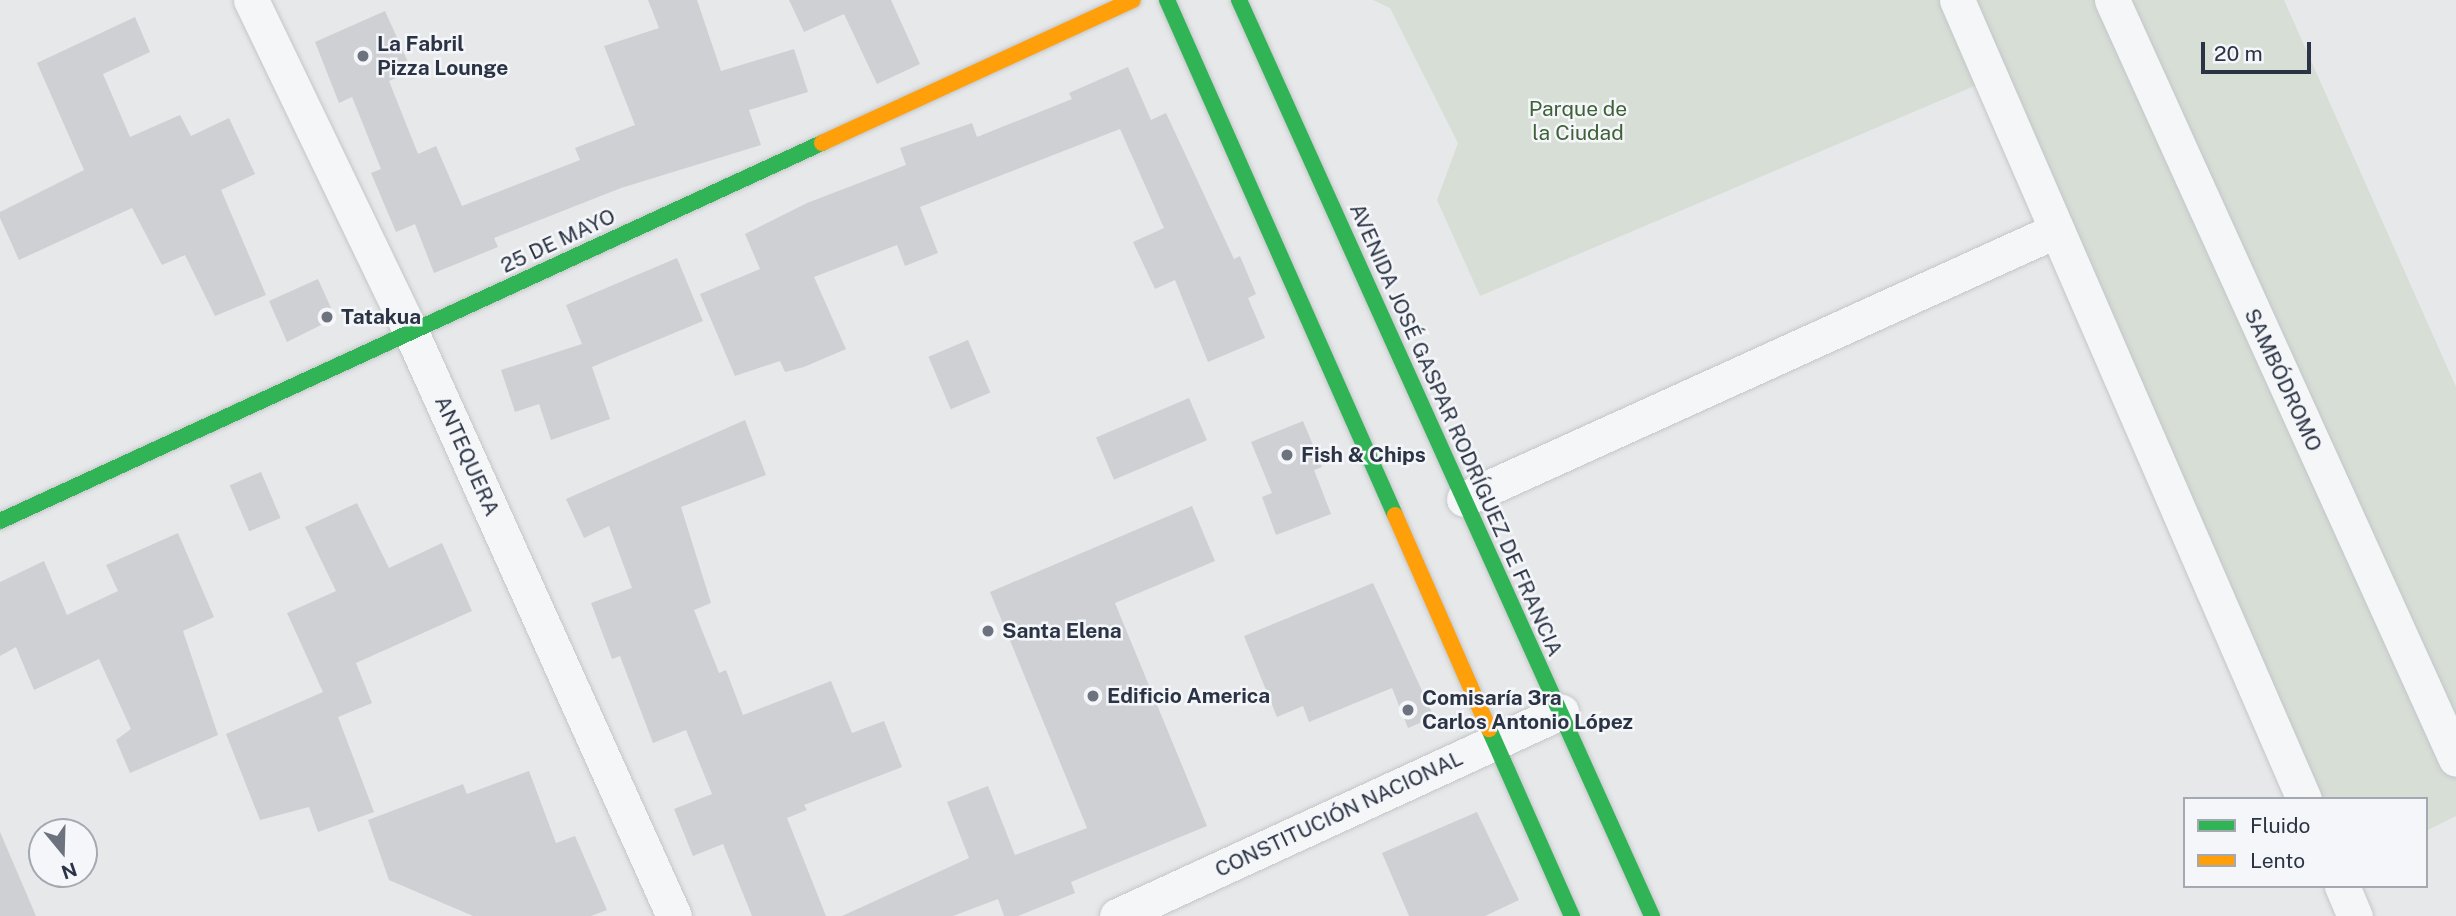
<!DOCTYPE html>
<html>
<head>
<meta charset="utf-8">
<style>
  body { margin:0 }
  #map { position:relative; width:2456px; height:916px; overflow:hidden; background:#e6e8ea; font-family:"Public Sans",sans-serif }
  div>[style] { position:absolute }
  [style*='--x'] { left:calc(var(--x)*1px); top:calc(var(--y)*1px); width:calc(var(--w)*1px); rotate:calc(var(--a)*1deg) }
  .green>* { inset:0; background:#d6ded6 }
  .building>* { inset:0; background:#ced0d3; transform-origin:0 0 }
  .roads { filter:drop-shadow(0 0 2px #c4c6c8) drop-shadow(0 0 2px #c4c6c8) }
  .street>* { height:35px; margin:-17.5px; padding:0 17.5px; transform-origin:17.5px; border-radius:17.5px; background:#f5f6f7 }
  .fast>* { height:16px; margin:-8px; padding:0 8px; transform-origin:8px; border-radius:8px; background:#30b455 }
  .slow>* { height:16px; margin:-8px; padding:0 8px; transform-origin:8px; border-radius:8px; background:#ff9f0a }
  .dots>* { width:19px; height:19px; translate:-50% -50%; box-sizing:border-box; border:4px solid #f4f6f9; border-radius:50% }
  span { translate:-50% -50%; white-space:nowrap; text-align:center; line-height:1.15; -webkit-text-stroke:5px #f4f6f9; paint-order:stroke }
  .poi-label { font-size:21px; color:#2b3445; font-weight:700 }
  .left { translate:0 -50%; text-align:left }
  .park-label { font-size:21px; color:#3f6138 }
  .street-label { font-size:21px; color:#2b3445 }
  .legend { position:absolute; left:2183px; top:797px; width:245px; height:91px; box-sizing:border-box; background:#f4f6f9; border:2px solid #a4a8b1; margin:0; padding:9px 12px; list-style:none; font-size:21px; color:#2b3445 }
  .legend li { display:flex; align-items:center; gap:14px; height:35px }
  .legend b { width:35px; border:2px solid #a4a8b1 }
  .north { position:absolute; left:28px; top:818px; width:70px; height:70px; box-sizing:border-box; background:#f4f6f9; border:2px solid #a4a8b1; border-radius:50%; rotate:161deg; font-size:19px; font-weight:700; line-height:28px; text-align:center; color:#2b3445 }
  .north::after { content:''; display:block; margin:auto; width:24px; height:32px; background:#6c737f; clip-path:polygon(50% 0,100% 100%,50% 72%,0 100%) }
  .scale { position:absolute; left:2201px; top:42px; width:110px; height:32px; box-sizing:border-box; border:4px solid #2b3445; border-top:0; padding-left:9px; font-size:21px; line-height:24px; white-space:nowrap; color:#2b3445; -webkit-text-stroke:5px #f4f6f9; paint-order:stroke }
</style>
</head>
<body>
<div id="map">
  <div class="green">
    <div style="clip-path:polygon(1373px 0,2284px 0,2456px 387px,2456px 816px,2426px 831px,2426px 799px,2306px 799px,2005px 73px,1480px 296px,1437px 200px,1458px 143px,1390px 8px)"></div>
  </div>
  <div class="building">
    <div style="clip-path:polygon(648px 0,697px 0,721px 71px,794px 49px,808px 92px,749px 110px,761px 145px,621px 188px,494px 238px,498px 247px,434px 273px,415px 224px,396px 232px,371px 173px,381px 169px,352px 97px,339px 103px,315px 42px,385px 11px,412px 71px,389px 81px,418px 154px,436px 146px,462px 206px,580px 160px,575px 148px,635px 125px,604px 46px,659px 28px)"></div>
    <div style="clip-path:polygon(789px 0,891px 0,920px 64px,877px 84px,844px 14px,804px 32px)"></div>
    <div style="clip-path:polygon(135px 17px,150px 52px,103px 74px,130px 137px,180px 115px,191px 136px,229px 118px,255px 174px,221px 190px,266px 295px,215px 316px,185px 255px,162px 265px,132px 208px,19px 260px,0 218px,0 212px,84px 170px,37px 63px)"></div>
    <div style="clip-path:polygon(1128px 67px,1151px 120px,1166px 113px,1234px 259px,1240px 256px,1256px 294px,1248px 298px,1265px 338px,1208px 362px,1175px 280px,1155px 289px,1133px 242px,1164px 228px,1120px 129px,920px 207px,938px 253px,905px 266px,897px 245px,814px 277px,846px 349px,804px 367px,785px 372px,780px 361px,735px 376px,700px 294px,760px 269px,745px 234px,807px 203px,906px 165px,900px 148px,972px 123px,977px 137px,1072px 99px,1069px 93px)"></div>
    <div style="clip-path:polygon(677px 258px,703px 321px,592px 367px,610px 419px,551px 440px,539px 404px,515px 412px,501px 370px,582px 344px,566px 305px)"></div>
    <div style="clip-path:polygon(318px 279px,331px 308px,329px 321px,287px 342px,269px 301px)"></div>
    <div style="left:968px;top:340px;width:57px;height:43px;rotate:67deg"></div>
    <div style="left:1189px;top:398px;width:46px;height:101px;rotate:67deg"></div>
    <div style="clip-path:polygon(745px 420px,766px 475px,681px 507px,711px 603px,694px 610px,719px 673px,726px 670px,743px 715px,831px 681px,852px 733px,884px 721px,902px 767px,804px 805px,807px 810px,787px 818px,826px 916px,752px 916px,723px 844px,693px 856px,674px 809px,712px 794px,686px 730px,653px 743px,620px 656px,612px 659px,591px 603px,632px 588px,609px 526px,584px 538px,566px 499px)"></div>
    <div style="clip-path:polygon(1303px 421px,1322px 467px,1314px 470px,1331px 514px,1276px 535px,1262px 497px,1272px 493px,1251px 442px)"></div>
    <div style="left:261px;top:472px;width:50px;height:34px;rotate:67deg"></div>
    <div style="clip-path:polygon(357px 503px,389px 568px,442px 543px,472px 611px,356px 663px,372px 703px,338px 717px,374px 812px,318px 832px,309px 807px,260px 820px,226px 734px,323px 692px,287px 613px,336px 591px,305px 527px)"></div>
    <div style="clip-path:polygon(1192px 506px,1215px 561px,1115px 603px,1207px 826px,1071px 882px,1075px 893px,1018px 916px,1004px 916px,998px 899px,953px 916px,842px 916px,969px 858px,947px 802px,988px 786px,1015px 855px,1087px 828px,990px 592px)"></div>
    <div style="clip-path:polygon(178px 533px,214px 617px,183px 631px,218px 735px,130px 773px,116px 740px,131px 729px,99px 659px,34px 690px,16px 647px,0 656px,0 582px,44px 561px,67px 615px,118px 591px,106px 565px)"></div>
    <div style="clip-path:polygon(1373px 583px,1434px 717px,1408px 728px,1392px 688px,1309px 722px,1303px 706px,1277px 717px,1244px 636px)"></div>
    <div style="clip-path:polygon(529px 771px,556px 843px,575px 836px,607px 910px,591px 916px,473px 916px,389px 880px,368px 820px,463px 784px,467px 794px)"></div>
    <div style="clip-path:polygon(1477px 812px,1519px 900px,1485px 916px,1409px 916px,1382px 853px)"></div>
    <div style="clip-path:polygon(0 832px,36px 916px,0 916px)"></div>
  </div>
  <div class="roads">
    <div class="street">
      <div style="--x:251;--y:0;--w:369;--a:64.3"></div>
      <div style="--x:411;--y:332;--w:640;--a:65.76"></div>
      <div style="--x:1957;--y:0;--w:871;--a:66.53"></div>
      <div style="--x:2112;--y:0;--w:833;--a:65.62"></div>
      <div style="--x:1464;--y:499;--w:651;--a:-24.4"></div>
      <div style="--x:2342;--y:886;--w:33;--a:67"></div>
      <div style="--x:1117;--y:916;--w:489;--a:-24.7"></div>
    </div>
    <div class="fast">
      <div style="--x:1167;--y:0;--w:563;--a:66.12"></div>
      <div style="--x:1239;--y:0;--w:1005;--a:65.73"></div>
      <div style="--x:0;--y:521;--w:905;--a:-24.7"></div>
      <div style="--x:1489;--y:729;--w:205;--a:66.1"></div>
    </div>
    <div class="slow">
      <div style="--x:822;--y:143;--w:342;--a:-24.7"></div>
      <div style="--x:1395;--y:515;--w:234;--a:66.3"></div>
    </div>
  </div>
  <div class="dots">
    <div style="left:363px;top:56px;background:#6c737f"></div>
    <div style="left:327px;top:317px;background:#6c737f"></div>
    <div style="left:1287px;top:455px;background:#6c737f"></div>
    <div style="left:988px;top:631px;background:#6c737f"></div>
    <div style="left:1093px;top:696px;background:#6c737f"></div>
    <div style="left:1408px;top:710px;background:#6c737f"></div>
  </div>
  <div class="poi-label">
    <span class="left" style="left:377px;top:56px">La Fabril<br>Pizza Lounge</span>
    <span class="left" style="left:341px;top:317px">Tatakua</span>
    <span class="left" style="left:1301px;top:455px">Fish &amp; Chips</span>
    <span class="left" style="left:1002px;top:631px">Santa Elena</span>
    <span class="left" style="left:1107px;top:696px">Edificio America</span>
    <span class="left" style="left:1422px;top:710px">Comisaría 3ra<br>Carlos Antonio López</span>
  </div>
  <div class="park-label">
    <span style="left:1578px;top:121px">Parque de<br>la Ciudad</span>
  </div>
  <div class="street-label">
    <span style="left:558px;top:241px;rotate:-25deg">25 DE MAYO</span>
    <span style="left:2283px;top:380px;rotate:65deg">SAMBÓDROMO</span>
    <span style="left:1456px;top:430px;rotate:66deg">AVENIDA JOSÉ GASPAR RODRÍGUEZ DE FRANCIA</span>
    <span style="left:467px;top:456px;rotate:66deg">ANTEQUERA</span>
    <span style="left:1339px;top:814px;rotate:-25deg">CONSTITUCIÓN NACIONAL</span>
  </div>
  <ul class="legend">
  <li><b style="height:9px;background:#30b455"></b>Fluido</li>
  <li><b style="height:9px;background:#ff9f0a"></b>Lento</li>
  </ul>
  <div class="north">N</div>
  <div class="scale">20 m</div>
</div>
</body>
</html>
